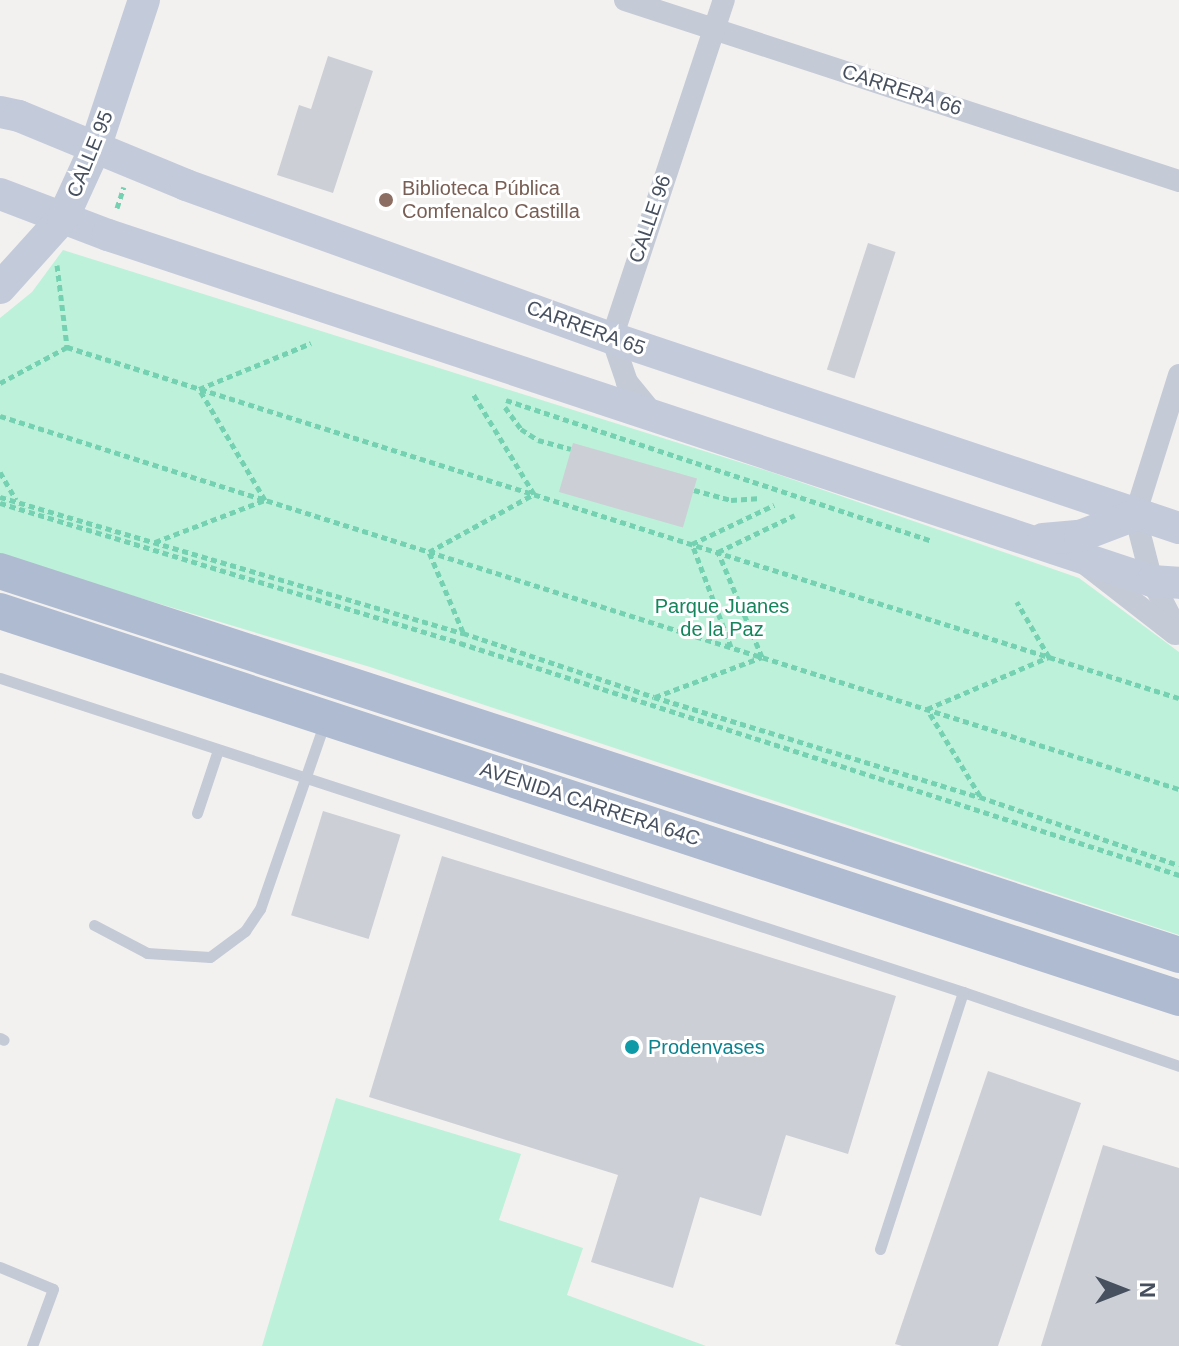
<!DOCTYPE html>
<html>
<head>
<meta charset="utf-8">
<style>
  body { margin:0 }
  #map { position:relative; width:1179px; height:1346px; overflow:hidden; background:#f3f1f0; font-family:Helvetica,sans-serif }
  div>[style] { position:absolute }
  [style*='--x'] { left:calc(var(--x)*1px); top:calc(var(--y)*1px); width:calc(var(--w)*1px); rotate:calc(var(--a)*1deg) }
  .green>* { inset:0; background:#bef1da }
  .building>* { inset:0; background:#cccfd6; transform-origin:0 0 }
  .path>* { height:5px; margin-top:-2.5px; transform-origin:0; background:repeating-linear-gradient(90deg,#74d1b1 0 6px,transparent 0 10px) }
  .lane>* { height:11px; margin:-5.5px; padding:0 5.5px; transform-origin:5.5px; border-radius:5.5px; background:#c4cad6 }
  .street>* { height:22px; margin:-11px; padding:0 11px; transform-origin:11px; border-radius:11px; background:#c4cad6 }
  .secondary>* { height:32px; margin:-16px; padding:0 16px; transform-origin:16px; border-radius:16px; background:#c3cada }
  .primary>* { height:36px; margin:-18px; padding:0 18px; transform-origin:18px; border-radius:18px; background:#afbbd0 }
  .dots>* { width:22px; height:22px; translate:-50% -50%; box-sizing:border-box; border:4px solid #fff; border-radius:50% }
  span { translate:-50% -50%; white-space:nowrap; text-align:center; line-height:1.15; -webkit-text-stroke:6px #fff; paint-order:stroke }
  .street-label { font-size:20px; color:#47505f }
  .education-label { font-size:20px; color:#785e54 }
  .left { translate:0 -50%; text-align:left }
  .park-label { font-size:20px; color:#14855d }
  .culture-label { font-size:20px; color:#0d838f }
  .north { position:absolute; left:1083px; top:1250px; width:80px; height:80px; -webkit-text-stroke:6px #fff; paint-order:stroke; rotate:90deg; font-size:22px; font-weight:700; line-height:32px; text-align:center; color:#47505f }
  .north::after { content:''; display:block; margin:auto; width:28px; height:36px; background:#47505f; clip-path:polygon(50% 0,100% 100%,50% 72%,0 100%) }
</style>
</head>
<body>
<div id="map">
  <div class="green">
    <div style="clip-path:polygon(63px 250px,771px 472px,1079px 578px,1179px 652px,1179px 935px,370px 667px,0 556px,0 318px,32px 292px)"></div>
    <div style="clip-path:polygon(336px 1098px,521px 1154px,499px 1220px,583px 1248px,567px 1295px,706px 1346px,262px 1346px)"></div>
  </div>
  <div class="building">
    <div style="clip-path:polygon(328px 56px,373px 71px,333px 193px,277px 175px,299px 105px,311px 109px)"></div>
    <div style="left:868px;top:243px;width:29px;height:133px;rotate:18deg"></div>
    <div style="left:573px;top:443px;width:129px;height:51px;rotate:16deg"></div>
    <div style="left:323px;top:811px;width:81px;height:109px;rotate:17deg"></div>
    <div style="clip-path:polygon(442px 856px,896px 996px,848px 1154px,786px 1135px,761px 1216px,700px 1197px,673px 1288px,591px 1262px,618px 1175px,369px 1097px)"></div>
    <div style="clip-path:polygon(988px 1071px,1081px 1103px,998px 1346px,902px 1346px,895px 1344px)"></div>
    <div style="clip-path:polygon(1103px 1145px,1179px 1168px,1179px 1346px,1041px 1346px)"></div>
  </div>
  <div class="path">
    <div style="--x:117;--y:208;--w:22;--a:-72"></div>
    <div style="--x:57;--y:265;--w:83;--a:83"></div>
    <div style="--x:0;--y:383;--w:76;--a:-28.2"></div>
    <div style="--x:67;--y:347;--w:1166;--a:17.52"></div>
    <div style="--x:506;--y:400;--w:447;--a:18.3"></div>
    <div style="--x:505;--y:407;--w:27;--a:54"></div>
    <div style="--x:521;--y:429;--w:20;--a:33"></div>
    <div style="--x:538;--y:440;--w:34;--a:15"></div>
    <div style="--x:0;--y:416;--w:1237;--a:17.56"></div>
    <div style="--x:0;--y:472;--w:32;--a:60"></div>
    <div style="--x:694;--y:490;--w:38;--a:15"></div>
    <div style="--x:731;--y:500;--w:30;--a:-4"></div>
    <div style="--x:0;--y:497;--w:483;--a:16.4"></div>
    <div style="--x:463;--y:633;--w:201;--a:18.5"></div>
    <div style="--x:654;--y:697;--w:341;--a:17.1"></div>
    <div style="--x:980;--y:797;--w:210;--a:18.9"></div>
    <div style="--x:0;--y:503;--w:481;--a:16.9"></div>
    <div style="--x:460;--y:643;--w:756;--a:17.88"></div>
    <div style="--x:155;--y:542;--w:118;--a:-20.9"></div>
    <div style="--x:265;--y:500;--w:129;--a:-120.7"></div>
    <div style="--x:199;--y:389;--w:121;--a:-22.3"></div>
    <div style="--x:463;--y:632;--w:87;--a:-113"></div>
    <div style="--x:429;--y:552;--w:120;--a:-28.9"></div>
    <div style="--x:534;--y:494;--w:119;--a:-121.3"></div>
    <div style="--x:731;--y:647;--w:110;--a:-110.7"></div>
    <div style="--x:692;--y:544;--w:91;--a:-25.4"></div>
    <div style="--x:655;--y:697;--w:114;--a:-20.5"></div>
    <div style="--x:762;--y:657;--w:114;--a:-112.7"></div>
    <div style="--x:718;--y:552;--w:85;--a:-25.7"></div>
    <div style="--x:980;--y:796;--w:102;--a:-121.3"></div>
    <div style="--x:927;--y:709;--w:133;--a:-23.1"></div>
    <div style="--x:1049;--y:657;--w:64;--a:-120.2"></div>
  </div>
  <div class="lane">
    <div style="--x:0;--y:678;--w:1013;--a:18.06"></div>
    <div style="--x:963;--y:992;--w:228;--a:18.9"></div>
    <div style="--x:197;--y:813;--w:66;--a:-71.6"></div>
    <div style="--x:94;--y:925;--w:60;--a:27.8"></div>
    <div style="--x:147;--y:953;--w:63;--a:3.6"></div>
    <div style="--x:210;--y:957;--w:44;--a:-36.6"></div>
    <div style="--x:245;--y:931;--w:27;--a:-56"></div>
    <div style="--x:260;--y:909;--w:199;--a:-70.9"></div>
    <div style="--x:0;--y:1038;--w:4;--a:27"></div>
    <div style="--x:880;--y:1249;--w:270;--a:-72.1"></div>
    <div style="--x:0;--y:1267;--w:57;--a:22.5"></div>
    <div style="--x:53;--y:1289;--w:61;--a:110.2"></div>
  </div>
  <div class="street">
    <div style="--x:625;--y:0;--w:583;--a:18.09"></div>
    <div style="--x:1179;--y:375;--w:147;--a:107.4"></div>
    <div style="--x:1135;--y:515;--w:68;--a:75.6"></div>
    <div style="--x:1152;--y:581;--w:59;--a:62.6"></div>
    <div style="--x:654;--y:415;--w:43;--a:-129.3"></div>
    <div style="--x:627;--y:382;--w:46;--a:-108.8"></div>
    <div style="--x:612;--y:338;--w:356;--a:-71.7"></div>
    <div style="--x:1085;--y:564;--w:114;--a:37.9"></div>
  </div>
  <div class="secondary">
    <div style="--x:0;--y:112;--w:19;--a:12"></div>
    <div style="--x:19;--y:116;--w:181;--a:22.4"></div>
    <div style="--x:186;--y:185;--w:453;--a:19.8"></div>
    <div style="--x:612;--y:338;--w:598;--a:18.53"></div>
    <div style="--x:0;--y:194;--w:116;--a:20.8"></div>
    <div style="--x:108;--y:235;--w:1100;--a:18.34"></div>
    <div style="--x:1152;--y:581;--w:27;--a:4"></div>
    <div style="--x:0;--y:288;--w:94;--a:-48"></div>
    <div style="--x:63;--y:218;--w:77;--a:-65.4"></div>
    <div style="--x:95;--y:148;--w:156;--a:-71.7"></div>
    <div style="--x:1043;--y:539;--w:37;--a:-5"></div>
    <div style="--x:1080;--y:536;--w:59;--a:-20.9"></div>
  </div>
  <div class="primary">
    <div style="--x:0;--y:571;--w:1240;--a:18.04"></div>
    <div style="--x:0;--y:611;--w:1241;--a:18.17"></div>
  </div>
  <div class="dots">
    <div style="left:386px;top:200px;background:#8d6e63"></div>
    <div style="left:632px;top:1047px;background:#0f9aa8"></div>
  </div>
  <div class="street-label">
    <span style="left:902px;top:90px;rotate:18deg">CARRERA 66</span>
    <span style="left:90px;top:154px;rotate:-68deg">CALLE 95</span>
    <span style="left:650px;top:219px;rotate:-71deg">CALLE 96</span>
    <span style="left:586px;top:328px;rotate:20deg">CARRERA 65</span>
    <span style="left:590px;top:804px;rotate:18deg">AVENIDA CARRERA 64C</span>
  </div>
  <div class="education-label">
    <span class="left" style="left:402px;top:200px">Biblioteca Pública<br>Comfenalco Castilla</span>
  </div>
  <div class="park-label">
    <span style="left:722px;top:618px">Parque Juanes<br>de la Paz</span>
  </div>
  <div class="culture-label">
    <span class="left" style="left:648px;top:1047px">Prodenvases</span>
  </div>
  <div class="north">N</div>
</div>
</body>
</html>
